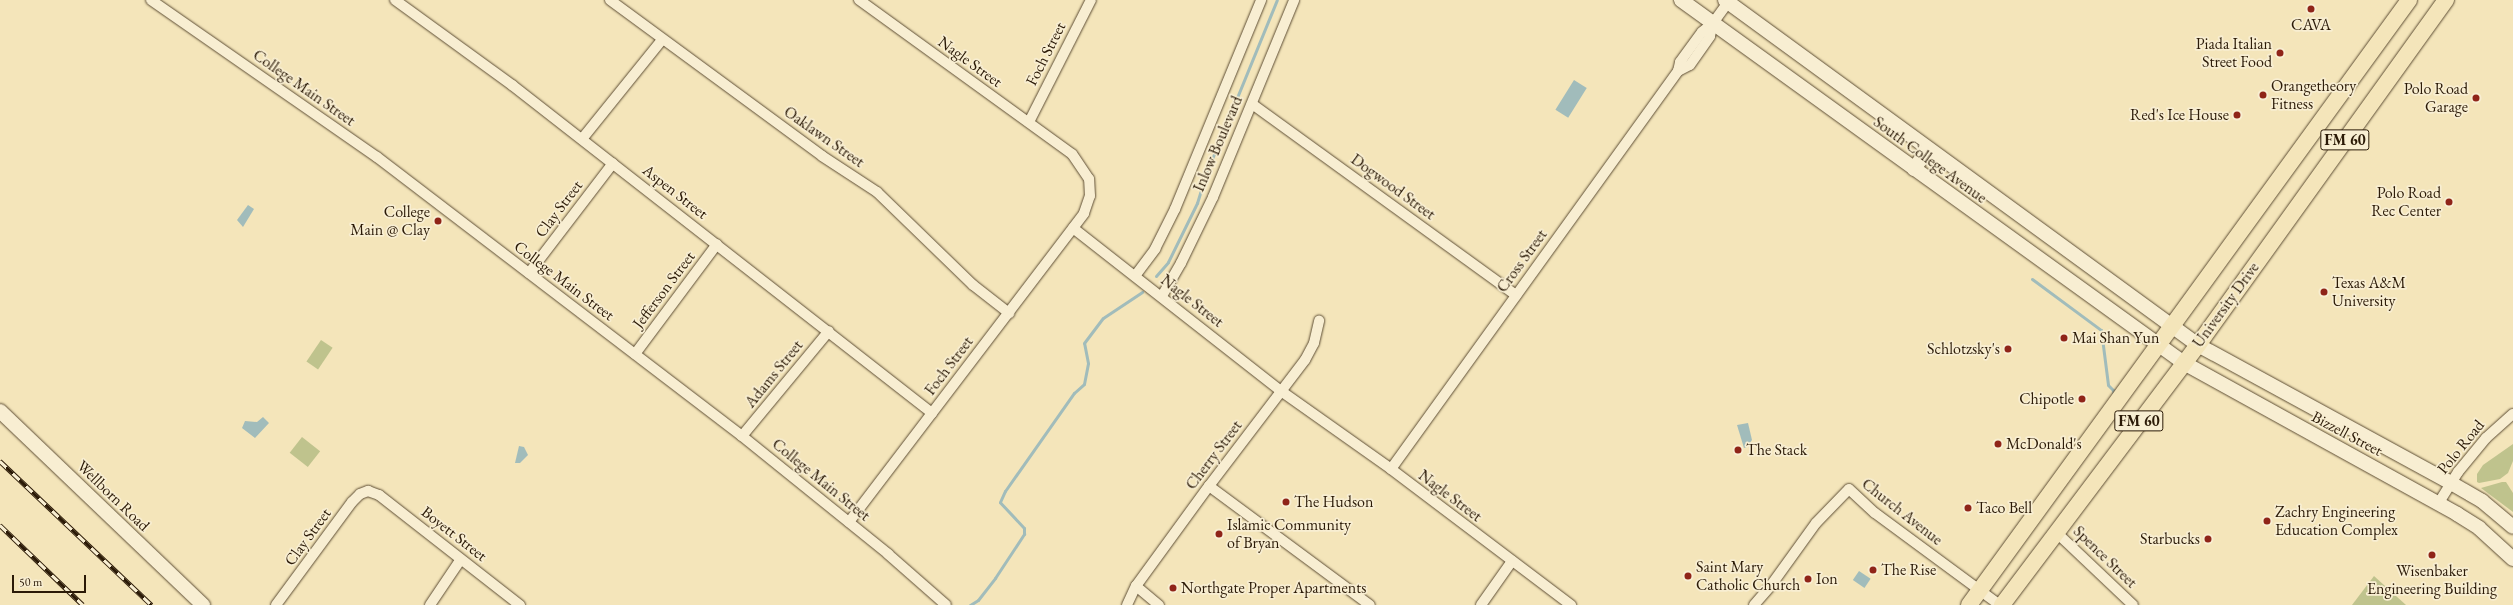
<!DOCTYPE html>
<html>
<head>
<meta charset="utf-8">
<style>
  body { margin:0 }
  #map { position:relative; width:2513px; height:605px; overflow:hidden; background:#f4e5ba; font-family:"EB Garamond",serif }
  div>[style] { position:absolute }
  [style*='--x'] { left:calc(var(--x)*1px); top:calc(var(--y)*1px); width:calc(var(--w)*1px); rotate:calc(var(--a)*1deg) }
  .green>* { inset:0; background:#bfc38d; transform-origin:0 0 }
  .water>* { inset:0; background:#a1bcbb; transform-origin:0 0 }
  .stream>* { height:3px; margin:-1.5px; padding:0 1.5px; transform-origin:1.5px; border-radius:1.5px; background:#a1bcbb }
  .roads { filter:drop-shadow(0 0 1px #5d4d34) drop-shadow(0 0 1px #5d4d34) }
  .street>* { height:10px; margin:-5px; padding:0 5px; transform-origin:5px; border-radius:5px; background:#f8eed2 }
  .secondary>* { height:14px; margin:-7px; padding:0 7px; transform-origin:7px; border-radius:7px; background:#f8eed2 }
  .primary>* { height:16px; margin:-8px; padding:0 8px; transform-origin:8px; border-radius:8px; background:#f4e5ba }
  .rail>* { height:4.5px; margin-top:-2.25px; transform-origin:0; background:repeating-linear-gradient(90deg,#f8eed2 0 9px,#2b1a07 0 18px); box-sizing:border-box; border-block:1px solid #2b1a07 }
  .dots>* { width:11px; height:11px; translate:-50% -50%; box-sizing:border-box; border:2px solid #f8eed2; border-radius:50% }
  span { translate:-50% -50%; white-space:nowrap; text-align:center; line-height:1.15; -webkit-text-stroke:3.5px #f8eed2; paint-order:stroke }
  .shield-label span { padding:1px 3px; background:#f8eed2; border:1px solid; border-radius:3px; -webkit-text-stroke-width:0 }
  .shield-label { font-size:15px; color:#2b1a07; font-weight:700 }
  .poi-label { font-size:16px; color:#2b1a07 }
  .right { translate:-100% -50%; text-align:right }
  .left { translate:0 -50%; text-align:left }
  .street-label { font-size:16px; color:#2b1a07 }
  .scale { position:absolute; left:12px; top:575px; width:74px; height:18px; box-sizing:border-box; border:2px solid #2b1a07; border-top:0; padding-left:5px; font-size:12px; line-height:14px; white-space:nowrap; color:#2b1a07; -webkit-text-stroke:3px #f8eed2; paint-order:stroke }
</style>
</head>
<body>
<div id="map">
  <div class="green">
    <div style="left:321px;top:340px;width:14px;height:26px;rotate:34deg"></div>
    <div style="left:302px;top:437px;width:23px;height:20px;rotate:38deg"></div>
    <div style="clip-path:polygon(2513px 444px,2513px 461px,2508px 473px,2500px 479px,2479px 483px,2477px 482px,2477px 474px,2483px 465px)"></div>
    <div style="clip-path:polygon(2502px 482px,2506px 482px,2513px 493px,2513px 512px,2481px 488px)"></div>
    <div style="clip-path:polygon(2374px 576px,2406px 605px,2352px 605px)"></div>
  </div>
  <div class="water">
    <div style="left:1574px;top:80px;width:15px;height:35px;rotate:32deg"></div>
    <div style="clip-path:polygon(248px 205px,254px 209px,243px 227px,237px 220px)"></div>
    <div style="clip-path:polygon(263px 417px,269px 423px,255px 438px,242px 428px,245px 421px,257px 422px)"></div>
    <div style="clip-path:polygon(1748px 423px,1752px 440px,1747px 447px,1744px 448px,1737px 425px)"></div>
    <div style="clip-path:polygon(519px 446px,524px 447px,528px 455px,520px 463px,515px 463px)"></div>
    <div style="left:1859px;top:571px;width:14px;height:11px;rotate:34deg"></div>
  </div>
  <div class="stream">
    <div style="--x:1156;--y:276;--w:18;--a:-49"></div>
    <div style="--x:1168;--y:262;--w:66;--a:-63.8"></div>
    <div style="--x:1197;--y:203;--w:28;--a:-73"></div>
    <div style="--x:1205;--y:176;--w:190;--a:-67.8"></div>
    <div style="--x:2032;--y:279;--w:86;--a:36.5"></div>
    <div style="--x:2101;--y:330;--w:55;--a:82.7"></div>
    <div style="--x:2108;--y:385;--w:7;--a:45"></div>
    <div style="--x:2113;--y:390;--w:6;--a:81"></div>
    <div style="--x:970;--y:605;--w:9;--a:-32"></div>
    <div style="--x:978;--y:600;--w:28;--a:-52"></div>
    <div style="--x:995;--y:578;--w:53;--a:-56.6"></div>
    <div style="--x:1024;--y:534;--w:6;--a:-90"></div>
    <div style="--x:1024;--y:528;--w:35;--a:-133"></div>
    <div style="--x:1000;--y:502;--w:12;--a:-66"></div>
    <div style="--x:1005;--y:491;--w:120;--a:-54.9"></div>
    <div style="--x:1074;--y:393;--w:13;--a:-42"></div>
    <div style="--x:1084;--y:384;--w:21;--a:-79"></div>
    <div style="--x:1088;--y:363;--w:20;--a:-101"></div>
    <div style="--x:1084;--y:343;--w:31;--a:-53"></div>
    <div style="--x:1103;--y:318;--w:47;--a:-33.7"></div>
  </div>
  <div class="roads">
    <div class="street">
      <div style="--x:151;--y:0;--w:275;--a:34.8"></div>
      <div style="--x:377;--y:157;--w:459;--a:37.4"></div>
      <div style="--x:742;--y:436;--w:188;--a:38.9"></div>
      <div style="--x:888;--y:554;--w:77;--a:41.3"></div>
      <div style="--x:395;--y:0;--w:145;--a:36"></div>
      <div style="--x:512;--y:85;--w:533;--a:37.99"></div>
      <div style="--x:610;--y:0;--w:263;--a:36.3"></div>
      <div style="--x:822;--y:156;--w:66;--a:33.2"></div>
      <div style="--x:877;--y:192;--w:134;--a:44.1"></div>
      <div style="--x:973;--y:285;--w:46;--a:37.9"></div>
      <div style="--x:1678;--y:71;--w:13;--a:-27"></div>
      <div style="--x:1690;--y:65;--w:35;--a:-55"></div>
      <div style="--x:1710;--y:36;--w:13;--a:-77"></div>
      <div style="--x:1252;--y:104;--w:326;--a:35.9"></div>
      <div style="--x:1029;--y:122;--w:137;--a:-63.1"></div>
      <div style="--x:582;--y:139;--w:127;--a:-51.1"></div>
      <div style="--x:1073;--y:228;--w:264;--a:38.1"></div>
      <div style="--x:1281;--y:391;--w:135;--a:35.3"></div>
      <div style="--x:1391;--y:469;--w:226;--a:37.1"></div>
      <div style="--x:529;--y:273;--w:138;--a:-52.6"></div>
      <div style="--x:1135;--y:276;--w:34;--a:-53"></div>
      <div style="--x:1155;--y:249;--w:45;--a:-63.4"></div>
      <div style="--x:1175;--y:209;--w:226;--a:-67.6"></div>
      <div style="--x:1162;--y:296;--w:38;--a:-60"></div>
      <div style="--x:1181;--y:263;--w:73;--a:-64.1"></div>
      <div style="--x:1213;--y:197;--w:213;--a:-67.6"></div>
      <div style="--x:635;--y:354;--w:137;--a:-53.3"></div>
      <div style="--x:742;--y:436;--w:136;--a:-50.4"></div>
      <div style="--x:1391;--y:469;--w:491;--a:-54.2"></div>
      <div style="--x:1678;--y:71;--w:9;--a:-77"></div>
      <div style="--x:1680;--y:62;--w:37;--a:-54"></div>
      <div style="--x:1702;--y:32;--w:14;--a:-39"></div>
      <div style="--x:1713;--y:23;--w:26;--a:-54"></div>
      <div style="--x:1209;--y:486;--w:200;--a:36.5"></div>
      <div style="--x:2438;--y:504;--w:38;--a:-58"></div>
      <div style="--x:2458;--y:472;--w:44;--a:-50.5"></div>
      <div style="--x:2486;--y:438;--w:36;--a:-42"></div>
      <div style="--x:849;--y:522;--w:388;--a:-52.7"></div>
      <div style="--x:1084;--y:213;--w:18;--a:-71"></div>
      <div style="--x:1090;--y:196;--w:17;--a:-93"></div>
      <div style="--x:1089;--y:179;--w:30;--a:-124"></div>
      <div style="--x:1072;--y:154;--w:263;--a:-144.1"></div>
      <div style="--x:2056;--y:532;--w:106;--a:43.5"></div>
      <div style="--x:1136;--y:586;--w:30;--a:40"></div>
      <div style="--x:276;--y:605;--w:128;--a:-53.6"></div>
      <div style="--x:352;--y:502;--w:11;--a:-45"></div>
      <div style="--x:360;--y:494;--w:9;--a:-21"></div>
      <div style="--x:368;--y:491;--w:12;--a:20"></div>
      <div style="--x:379;--y:495;--w:179;--a:38"></div>
      <div style="--x:430;--y:605;--w:55;--a:-56"></div>
      <div style="--x:1127;--y:605;--w:21;--a:-65"></div>
      <div style="--x:1136;--y:586;--w:124;--a:-53.9"></div>
      <div style="--x:1209;--y:486;--w:158;--a:-52.7"></div>
      <div style="--x:1305;--y:360;--w:19;--a:-62"></div>
      <div style="--x:1314;--y:343;--w:23;--a:-77"></div>
      <div style="--x:1481;--y:605;--w:54;--a:-54.8"></div>
      <div style="--x:1754;--y:605;--w:28;--a:-49"></div>
      <div style="--x:1772;--y:584;--w:75;--a:-54.2"></div>
      <div style="--x:1816;--y:523;--w:47;--a:-45.9"></div>
      <div style="--x:1849;--y:489;--w:35;--a:43"></div>
      <div style="--x:1875;--y:513;--w:155;--a:36.4"></div>
    </div>
    <div class="secondary">
      <div style="--x:1681;--y:0;--w:620;--a:35.82"></div>
      <div style="--x:2184;--y:363;--w:312;--a:28.9"></div>
      <div style="--x:2457;--y:514;--w:26;--a:32"></div>
      <div style="--x:2479;--y:528;--w:46;--a:42.4"></div>
      <div style="--x:1725;--y:0;--w:585;--a:36.11"></div>
      <div style="--x:2198;--y:345;--w:288;--a:28.6"></div>
      <div style="--x:2451;--y:483;--w:36;--a:30"></div>
      <div style="--x:2482;--y:501;--w:40;--a:40"></div>
      <div style="--x:1914;--y:169;--w:24;--a:-55"></div>
      <div style="--x:0;--y:411;--w:281;--a:43.7"></div>
    </div>
    <div class="primary">
      <div style="--x:1969;--y:605;--w:748;--a:-53.97"></div>
      <div style="--x:2002;--y:605;--w:326;--a:-53"></div>
      <div style="--x:2198;--y:345;--w:425;--a:-54.3"></div>
    </div>
  </div>
  <div class="rail">
    <div style="--x:0;--y:461;--w:209;--a:43.5"></div>
    <div style="--x:0;--y:525;--w:115;--a:43.9"></div>
  </div>
  <div class="dots">
    <div style="left:2311px;top:9px;background:#8f2418"></div>
    <div style="left:2280px;top:53px;background:#8f2418"></div>
    <div style="left:2263px;top:95px;background:#8f2418"></div>
    <div style="left:2476px;top:98px;background:#8f2418"></div>
    <div style="left:2237px;top:115px;background:#8f2418"></div>
    <div style="left:2449px;top:202px;background:#8f2418"></div>
    <div style="left:438px;top:221px;background:#8f2418"></div>
    <div style="left:2324px;top:292px;background:#8f2418"></div>
    <div style="left:2064px;top:338px;background:#8f2418"></div>
    <div style="left:2008px;top:349px;background:#8f2418"></div>
    <div style="left:2082px;top:399px;background:#8f2418"></div>
    <div style="left:1998px;top:444px;background:#8f2418"></div>
    <div style="left:1738px;top:450px;background:#8f2418"></div>
    <div style="left:1286px;top:502px;background:#8f2418"></div>
    <div style="left:1968px;top:508px;background:#8f2418"></div>
    <div style="left:2267px;top:521px;background:#8f2418"></div>
    <div style="left:1219px;top:534px;background:#8f2418"></div>
    <div style="left:2208px;top:539px;background:#8f2418"></div>
    <div style="left:2432px;top:555px;background:#8f2418"></div>
    <div style="left:1873px;top:570px;background:#8f2418"></div>
    <div style="left:1688px;top:576px;background:#8f2418"></div>
    <div style="left:1808px;top:579px;background:#8f2418"></div>
    <div style="left:1173px;top:588px;background:#8f2418"></div>
  </div>
  <div class="shield-label">
    <span style="left:2345px;top:140px">FM 60</span>
    <span style="left:2139px;top:421px">FM 60</span>
  </div>
  <div class="poi-label">
    <span style="left:2311px;top:25px">CAVA</span>
    <span class="right" style="left:2272px;top:53px">Piada Italian<br>Street Food</span>
    <span class="left" style="left:2271px;top:95px">Orangetheory<br>Fitness</span>
    <span class="right" style="left:2468px;top:98px">Polo Road<br>Garage</span>
    <span class="right" style="left:2229px;top:115px">Red's Ice House</span>
    <span class="right" style="left:2441px;top:202px">Polo Road<br>Rec Center</span>
    <span class="right" style="left:430px;top:221px">College<br>Main @ Clay</span>
    <span class="left" style="left:2332px;top:292px">Texas A&amp;M<br>University</span>
    <span class="left" style="left:2072px;top:338px">Mai Shan Yun</span>
    <span class="right" style="left:2000px;top:349px">Schlotzsky's</span>
    <span class="right" style="left:2074px;top:399px">Chipotle</span>
    <span class="left" style="left:2006px;top:444px">McDonald's</span>
    <span class="left" style="left:1746px;top:450px">The Stack</span>
    <span class="left" style="left:1294px;top:502px">The Hudson</span>
    <span class="left" style="left:1976px;top:508px">Taco Bell</span>
    <span class="left" style="left:2275px;top:521px">Zachry Engineering<br>Education Complex</span>
    <span class="left" style="left:1227px;top:534px">Islamic Community<br>of Bryan</span>
    <span class="right" style="left:2200px;top:539px">Starbucks</span>
    <span class="left" style="left:1696px;top:576px">Saint Mary<br>Catholic Church</span>
    <span class="left" style="left:1881px;top:570px">The Rise</span>
    <span style="left:2432px;top:580px">Wisenbaker<br>Engineering Building</span>
    <span class="left" style="left:1816px;top:579px">Ion</span>
    <span class="left" style="left:1181px;top:588px">Northgate Proper Apartments</span>
  </div>
  <div class="street-label">
    <span style="left:1046px;top:54px;rotate:-63deg">Foch Street</span>
    <span style="left:970px;top:62px;rotate:36deg">Nagle Street</span>
    <span style="left:304px;top:88px;rotate:35deg">College Main Street</span>
    <span style="left:824px;top:137px;rotate:35deg">Oaklawn Street</span>
    <span style="left:1218px;top:144px;rotate:-67deg">Inlow Boulevard</span>
    <span style="left:1930px;top:160px;rotate:36deg">South College Avenue</span>
    <span style="left:1393px;top:187px;rotate:36deg">Dogwood Street</span>
    <span style="left:675px;top:192px;rotate:38deg">Aspen Street</span>
    <span style="left:559px;top:209px;rotate:-53deg">Clay Street</span>
    <span style="left:1522px;top:261px;rotate:-54deg">Cross Street</span>
    <span style="left:564px;top:281px;rotate:37deg">College Main Street</span>
    <span style="left:664px;top:290px;rotate:-53deg">Jefferson Street</span>
    <span style="left:1192px;top:301px;rotate:38deg">Nagle Street</span>
    <span style="left:2226px;top:305px;rotate:-54deg">University Drive</span>
    <span style="left:949px;top:366px;rotate:-53deg">Foch Street</span>
    <span style="left:774px;top:374px;rotate:-51deg">Adams Street</span>
    <span style="left:2347px;top:434px;rotate:28deg">Bizzell Street</span>
    <span style="left:2461px;top:447px;rotate:-51deg">Polo Road</span>
    <span style="left:1214px;top:455px;rotate:-53deg">Cherry Street</span>
    <span style="left:821px;top:480px;rotate:39deg">College Main Street</span>
    <span style="left:113px;top:496px;rotate:44deg">Wellborn Road</span>
    <span style="left:1450px;top:496px;rotate:37deg">Nagle Street</span>
    <span style="left:1902px;top:512px;rotate:38deg">Church Avenue</span>
    <span style="left:454px;top:534px;rotate:38deg">Boyett Street</span>
    <span style="left:308px;top:537px;rotate:-54deg">Clay Street</span>
    <span style="left:2105px;top:557px;rotate:44deg">Spence Street</span>
  </div>
  <div class="scale">50 m</div>
</div>
</body>
</html>
